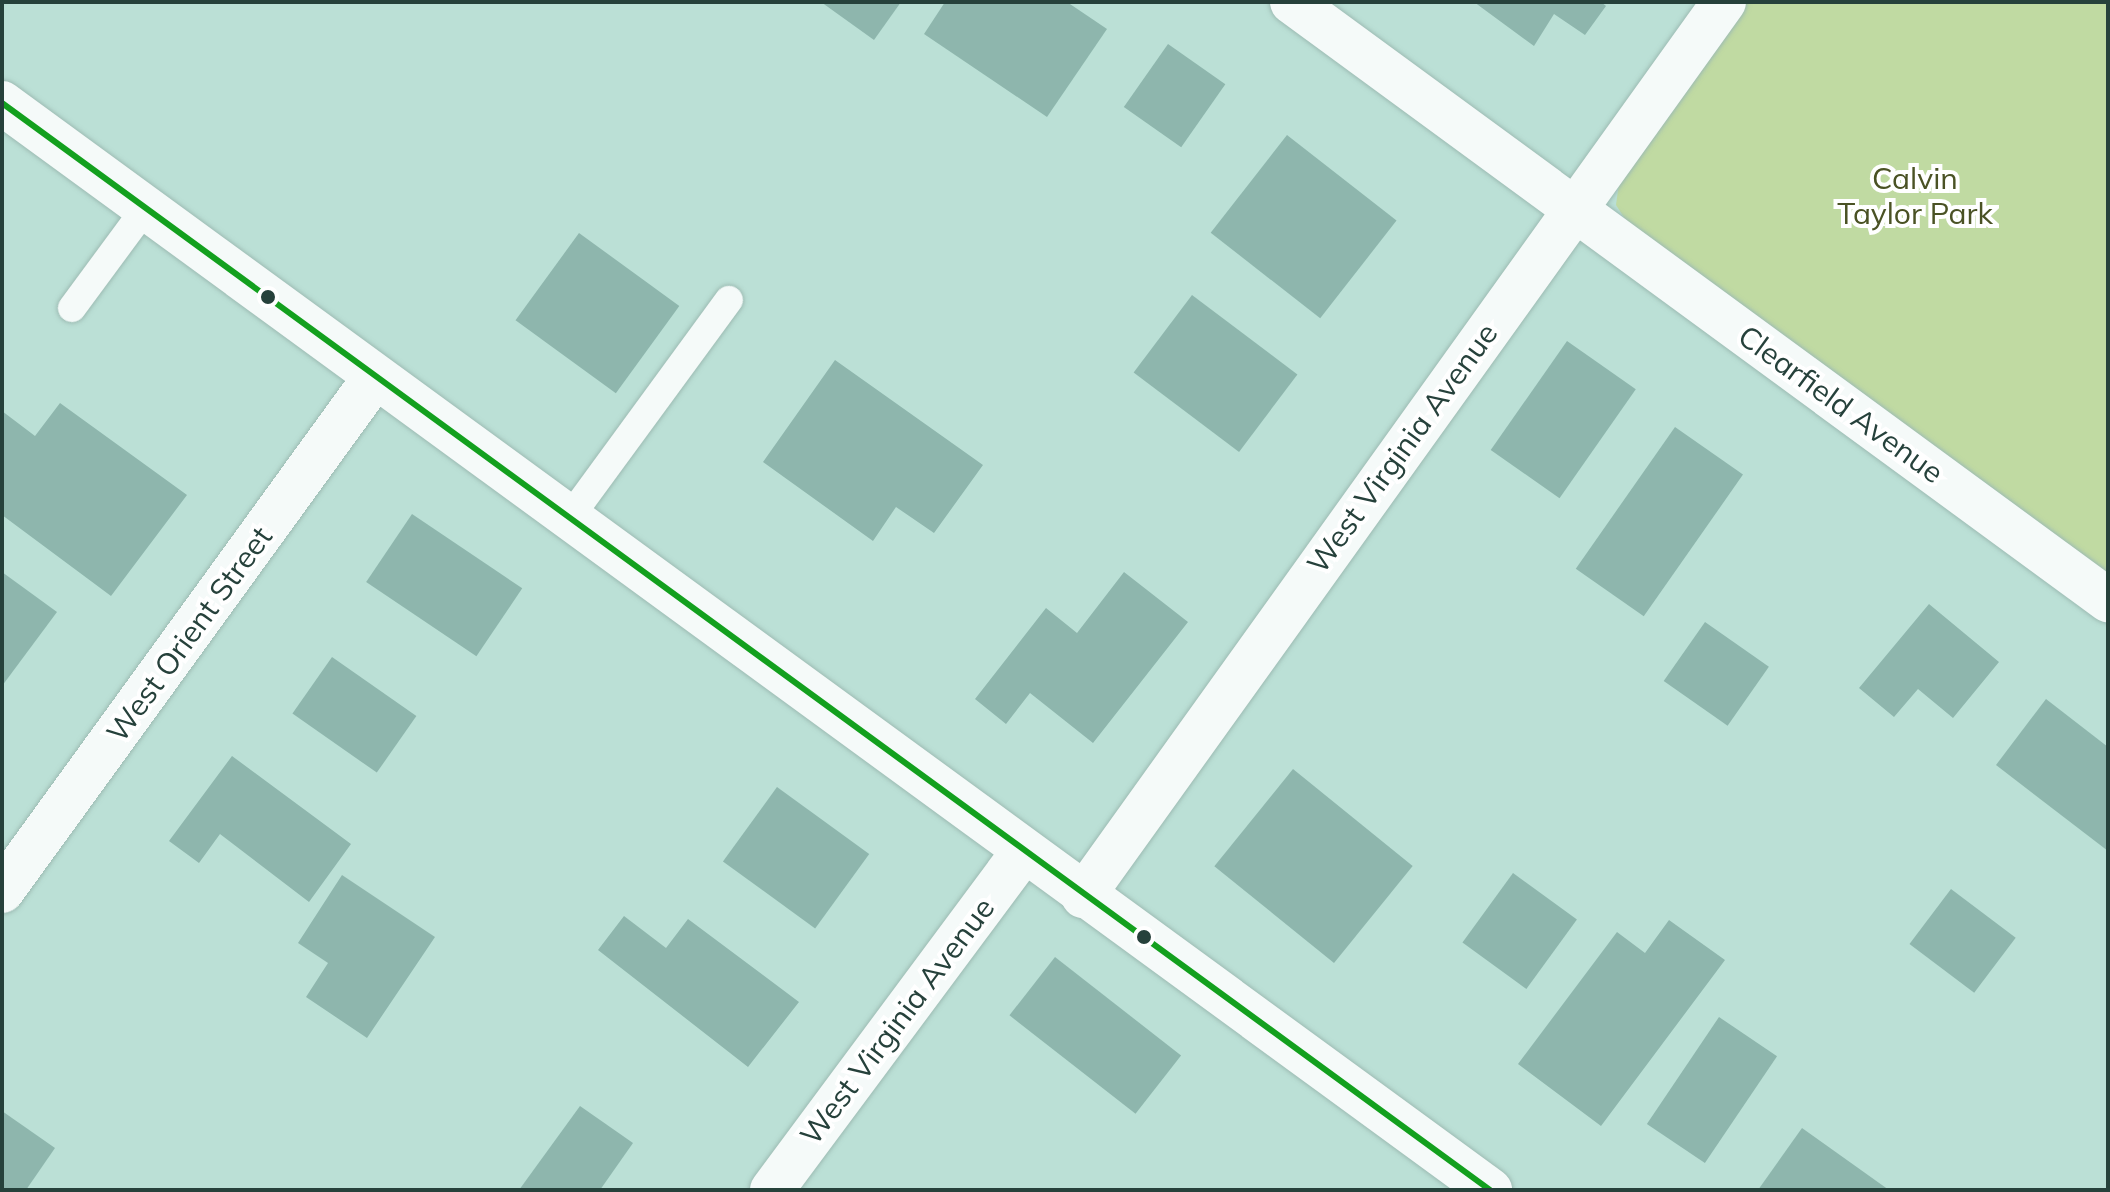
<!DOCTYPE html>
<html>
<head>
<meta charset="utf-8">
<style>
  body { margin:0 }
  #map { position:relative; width:2110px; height:1192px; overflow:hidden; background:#bbe0d6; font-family:Mulish,sans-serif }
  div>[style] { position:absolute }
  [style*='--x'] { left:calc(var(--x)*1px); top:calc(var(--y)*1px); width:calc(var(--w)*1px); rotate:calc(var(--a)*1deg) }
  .green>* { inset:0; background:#c0daa2 }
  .building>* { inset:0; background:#8eb6ad; transform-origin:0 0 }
  .roads { filter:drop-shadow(0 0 2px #9dbbb3) drop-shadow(0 0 2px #9dbbb3) }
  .lane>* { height:28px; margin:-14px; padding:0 14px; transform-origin:14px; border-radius:14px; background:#f5faf9 }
  .street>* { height:44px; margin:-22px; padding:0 22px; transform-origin:22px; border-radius:22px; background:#f5faf9 }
  .secondary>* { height:44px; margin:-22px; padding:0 22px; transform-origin:22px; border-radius:22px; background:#f5faf9 }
  .bus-1>* { height:6px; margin:-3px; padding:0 3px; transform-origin:3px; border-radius:3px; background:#13a01e }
  .dots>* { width:22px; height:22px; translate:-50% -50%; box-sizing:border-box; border:4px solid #fff; border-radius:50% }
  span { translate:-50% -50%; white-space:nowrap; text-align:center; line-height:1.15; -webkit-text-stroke:8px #fff; paint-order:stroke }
  .park-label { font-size:30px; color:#4a5224 }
  .street-label { font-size:30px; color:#26413b }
  .frame { position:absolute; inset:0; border:4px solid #26413b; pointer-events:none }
</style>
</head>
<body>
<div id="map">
  <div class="green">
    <div style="clip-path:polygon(1747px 2px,2108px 2px,2108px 575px,1632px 230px,1616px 205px,1620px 176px)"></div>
  </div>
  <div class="building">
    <div style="clip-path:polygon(821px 2px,901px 2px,874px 40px)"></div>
    <div style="clip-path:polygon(945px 2px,1067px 2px,1107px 29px,1047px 117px,924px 34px)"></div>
    <div style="clip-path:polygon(1474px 2px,1601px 2px,1606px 6px,1585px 35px,1554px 14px,1534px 46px)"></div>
    <div style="left:1168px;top:44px;width:70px;height:77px;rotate:35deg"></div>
    <div style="left:1287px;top:135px;width:139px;height:124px;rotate:38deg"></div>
    <div style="left:579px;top:233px;width:124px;height:108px;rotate:36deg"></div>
    <div style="left:1192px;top:295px;width:132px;height:97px;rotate:37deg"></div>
    <div style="left:1567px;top:341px;width:84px;height:133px;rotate:35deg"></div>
    <div style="clip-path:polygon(835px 360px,983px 465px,934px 533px,896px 507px,873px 541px,763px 462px)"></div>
    <div style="clip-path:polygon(60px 403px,187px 495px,111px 596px,2px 515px,2px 411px,35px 436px)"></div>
    <div style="left:1675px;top:427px;width:83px;height:173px;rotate:35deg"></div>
    <div style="left:412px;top:514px;width:133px;height:82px;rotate:34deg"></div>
    <div style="clip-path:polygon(2px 572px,57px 612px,2px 686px)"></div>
    <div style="clip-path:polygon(1124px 572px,1188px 622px,1093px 743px,1030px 693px,1006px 724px,975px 699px,1046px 608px,1077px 633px)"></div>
    <div style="clip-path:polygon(1929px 604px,1999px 662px,1953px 718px,1918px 689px,1894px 717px,1859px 688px)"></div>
    <div style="left:1705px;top:622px;width:78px;height:72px;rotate:35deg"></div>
    <div style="left:332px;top:657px;width:103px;height:69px;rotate:35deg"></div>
    <div style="clip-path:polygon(2046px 699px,2108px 747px,2108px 851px,1996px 765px)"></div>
    <div style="clip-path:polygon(232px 756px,351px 844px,309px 902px,220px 834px,199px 863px,169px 841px)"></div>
    <div style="left:1293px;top:769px;width:154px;height:125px;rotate:39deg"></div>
    <div style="left:777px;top:787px;width:114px;height:92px;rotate:36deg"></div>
    <div style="left:1513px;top:873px;width:79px;height:86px;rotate:36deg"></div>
    <div style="clip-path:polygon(342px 875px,435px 937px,367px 1038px,306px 997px,328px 963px,298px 943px)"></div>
    <div style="left:1951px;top:889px;width:81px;height:69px;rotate:37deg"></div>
    <div style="clip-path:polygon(624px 916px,666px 948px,688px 919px,799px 1002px,748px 1067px,598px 950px)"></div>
    <div style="clip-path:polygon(1669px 920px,1725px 960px,1601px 1126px,1518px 1064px,1617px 932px,1645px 953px)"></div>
    <div style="left:1055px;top:957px;width:160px;height:74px;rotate:38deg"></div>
    <div style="left:1719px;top:1017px;width:70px;height:129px;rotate:34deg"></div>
    <div style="clip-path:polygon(580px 1106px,633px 1143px,600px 1190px,519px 1190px)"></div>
    <div style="clip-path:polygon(2px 1111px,55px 1148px,26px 1190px,2px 1190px)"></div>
    <div style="clip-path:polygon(1802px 1128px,1889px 1190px,1758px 1190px)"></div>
  </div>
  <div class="roads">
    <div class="lane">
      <div style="--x:72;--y:308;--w:123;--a:-53.6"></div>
      <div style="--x:570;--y:517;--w:269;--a:-53.8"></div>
    </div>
    <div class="street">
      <div style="--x:1292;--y:2;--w:1012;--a:36.24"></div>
      <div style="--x:2;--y:891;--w:635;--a:-54.03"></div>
      <div style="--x:1083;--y:896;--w:1100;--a:-54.36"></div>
      <div style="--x:772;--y:1190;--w:421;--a:-53.4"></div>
    </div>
    <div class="secondary">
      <div style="--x:2;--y:103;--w:1843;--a:36.15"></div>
    </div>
  </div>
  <div class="bus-1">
    <div style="--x:2;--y:103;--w:1843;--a:36.15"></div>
  </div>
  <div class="dots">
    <div style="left:268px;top:297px;background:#26413b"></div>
    <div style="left:1144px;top:937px;background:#26413b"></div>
  </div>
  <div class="park-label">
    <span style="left:1915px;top:195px">Calvin<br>Taylor Park</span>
  </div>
  <div class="street-label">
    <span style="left:1841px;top:404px;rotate:36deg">Clearfield Avenue</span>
    <span style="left:1402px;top:448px;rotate:-54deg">West Virginia Avenue</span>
    <span style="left:189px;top:634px;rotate:-54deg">West Orient Street</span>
    <span style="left:897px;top:1021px;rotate:-53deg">West Virginia Avenue</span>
  </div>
  <div class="frame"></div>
</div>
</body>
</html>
